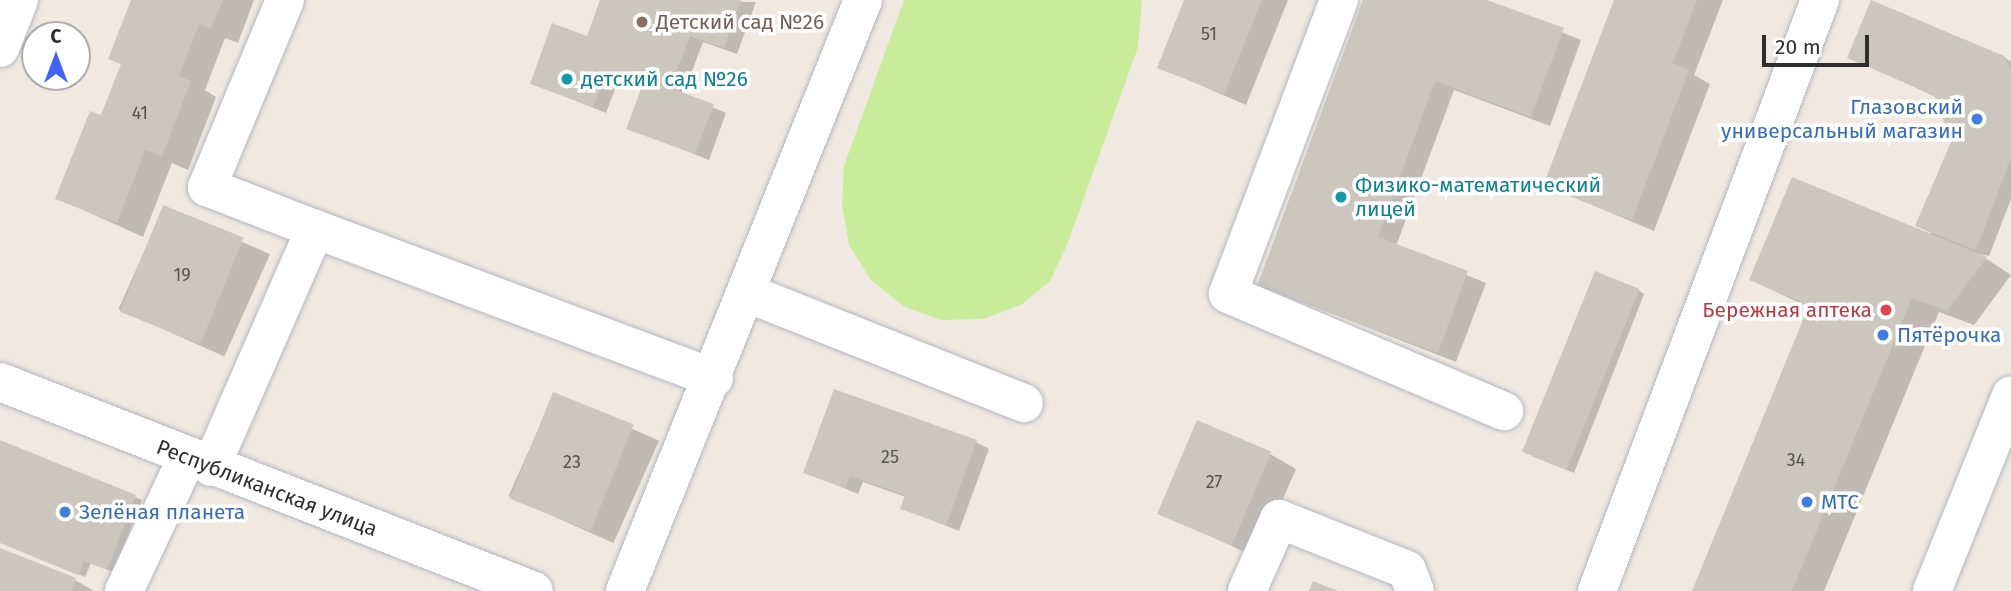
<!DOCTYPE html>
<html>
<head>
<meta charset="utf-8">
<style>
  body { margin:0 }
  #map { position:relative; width:2011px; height:591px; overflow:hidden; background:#efe9e1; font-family:"Fira Sans",sans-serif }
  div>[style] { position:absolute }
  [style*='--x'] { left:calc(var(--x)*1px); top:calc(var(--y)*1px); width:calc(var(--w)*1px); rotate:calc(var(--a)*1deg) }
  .pitch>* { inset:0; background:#c9ec9a }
  .shadow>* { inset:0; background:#0003; transform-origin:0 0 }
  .building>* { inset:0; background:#cbc7bf; transform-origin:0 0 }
  .roads { filter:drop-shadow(0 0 2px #b4b7c1) drop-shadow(0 0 2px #b4b7c1) }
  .minor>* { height:38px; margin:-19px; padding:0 19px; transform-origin:19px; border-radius:19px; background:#fff }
  .dots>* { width:19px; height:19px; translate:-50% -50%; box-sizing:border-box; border:4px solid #fff; border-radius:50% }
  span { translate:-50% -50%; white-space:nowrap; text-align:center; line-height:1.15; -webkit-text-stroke:7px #fff; paint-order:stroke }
  .number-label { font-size:18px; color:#555452 }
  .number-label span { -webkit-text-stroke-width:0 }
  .education-label { font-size:21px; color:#785e54 }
  .left { translate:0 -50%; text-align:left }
  .culture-label { font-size:21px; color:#0d838f }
  .shop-label { font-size:21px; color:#366cbe }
  .right { translate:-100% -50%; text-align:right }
  .health-label { font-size:21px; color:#be3a42 }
  .street-label { font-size:21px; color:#2e2e2e }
  .north { position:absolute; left:21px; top:21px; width:70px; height:70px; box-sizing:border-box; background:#fff; border:2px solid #ababab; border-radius:50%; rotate:0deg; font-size:19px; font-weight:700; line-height:28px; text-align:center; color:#2e2e2e }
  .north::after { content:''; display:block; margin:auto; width:24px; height:32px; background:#4264fb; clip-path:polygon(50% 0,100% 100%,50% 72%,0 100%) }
  .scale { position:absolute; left:1762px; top:35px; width:107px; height:32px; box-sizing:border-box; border:4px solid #2e2e2e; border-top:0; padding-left:9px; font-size:21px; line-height:24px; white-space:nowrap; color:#2e2e2e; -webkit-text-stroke:5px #fff; paint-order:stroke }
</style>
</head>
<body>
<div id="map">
  <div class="pitch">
    <div style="clip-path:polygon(904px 0,1142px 0,1138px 47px,1067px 245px,1050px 281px,1021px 305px,983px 319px,941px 320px,903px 306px,871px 280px,849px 245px,842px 204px,844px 166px)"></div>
  </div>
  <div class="shadow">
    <div style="clip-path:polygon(133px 0,254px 0,238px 43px,225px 38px,205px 90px,216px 97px,188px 170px,172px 163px,143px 237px,57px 198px,102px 117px,122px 65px,111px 58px)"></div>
    <div style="clip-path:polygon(602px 0,756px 2px,737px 54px,703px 42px,683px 95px,726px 113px,709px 160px,629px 128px,643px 90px,618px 81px,606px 113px,532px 83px,588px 38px)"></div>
    <div style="clip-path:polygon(1186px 0,1288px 0,1246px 105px,1159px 67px)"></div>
    <div style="clip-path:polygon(1365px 0,1482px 0,1581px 40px,1550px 126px,1454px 90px,1396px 246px,1486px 283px,1456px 362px,1259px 285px)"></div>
    <div style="clip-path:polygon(1616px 0,1723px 0,1694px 75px,1710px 84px,1654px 231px,1545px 185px)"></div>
    <div style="clip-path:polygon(1849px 57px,2004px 57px,2011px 62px,2011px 199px,1989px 256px,1979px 254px,2011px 275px,1974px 325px,1939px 312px,1824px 591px,1693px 591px,1810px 308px,1751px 280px,1931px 233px,1917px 226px,1953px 142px,1936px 97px)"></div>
    <div style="left:164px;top:207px;width:116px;height:112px;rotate:24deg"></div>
    <div style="clip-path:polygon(1638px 290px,1644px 294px,1574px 473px,1532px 456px)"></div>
    <div style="left:554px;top:394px;width:115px;height:112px;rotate:24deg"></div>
    <div style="clip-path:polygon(0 442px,142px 500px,113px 572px,91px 563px,85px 577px,0 542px)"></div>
    <div style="clip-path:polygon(976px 442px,989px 449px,959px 531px,902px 508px,906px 497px,863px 482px,858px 494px,805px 472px)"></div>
    <div style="clip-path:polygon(1270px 454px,1296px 469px,1257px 558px,1159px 512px)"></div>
    <div style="clip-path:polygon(0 550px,75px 580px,94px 591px,0 591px)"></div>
  </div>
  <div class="building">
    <div style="clip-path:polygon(131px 0,223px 0,211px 29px,199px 24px,179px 76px,191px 81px,162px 156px,145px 150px,117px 223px,55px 199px,90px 111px,101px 115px,121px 64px,108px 59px)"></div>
    <div style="clip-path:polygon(600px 0,741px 0,724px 48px,690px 36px,670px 88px,714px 104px,695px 154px,626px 129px,641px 89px,605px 75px,593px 107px,530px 84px,552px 23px,587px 36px)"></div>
    <div style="clip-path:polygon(1184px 0,1262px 0,1224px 94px,1157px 68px)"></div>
    <div style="clip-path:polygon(1363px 0,1487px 0,1564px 28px,1531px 117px,1435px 81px,1378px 237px,1468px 271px,1438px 353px,1257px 286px)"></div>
    <div style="clip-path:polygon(1614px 0,1697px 0,1673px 63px,1689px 70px,1632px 220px,1543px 186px)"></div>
    <div style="clip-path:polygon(1871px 0,2004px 56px,2011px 70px,2011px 158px,1976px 250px,1915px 226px,1951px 142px,1934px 95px,1847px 58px)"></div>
    <div style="clip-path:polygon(1792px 177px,1987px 257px,1947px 311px,1912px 298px,1792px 591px,1692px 591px,1809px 305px,1749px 280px)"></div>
    <div style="left:163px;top:205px;width:87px;height:115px;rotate:22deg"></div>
    <div style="left:1595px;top:271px;width:48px;height:195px;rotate:22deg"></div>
    <div style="clip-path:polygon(834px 389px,977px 440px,946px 525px,900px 509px,905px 495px,850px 476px,845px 488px,803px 473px)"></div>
    <div style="left:553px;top:392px;width:87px;height:115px;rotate:22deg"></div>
    <div style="left:1197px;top:420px;width:81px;height:102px;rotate:23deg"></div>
    <div style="clip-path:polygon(0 440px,136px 495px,107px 570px,84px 561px,78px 575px,0 543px)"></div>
    <div style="clip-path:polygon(0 548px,76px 578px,71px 591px,0 591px)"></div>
    <div style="clip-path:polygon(1313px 581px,1338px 591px,1309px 591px)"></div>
  </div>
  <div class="roads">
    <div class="minor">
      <div style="--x:285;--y:0;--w:203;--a:112.6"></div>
      <div style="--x:207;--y:187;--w:116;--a:21.3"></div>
      <div style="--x:1339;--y:0;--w:314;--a:110.7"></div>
      <div style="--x:1228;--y:294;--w:300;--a:23"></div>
      <div style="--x:0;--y:48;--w:52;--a:-68.4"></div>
      <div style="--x:747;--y:293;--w:298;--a:21.7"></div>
      <div style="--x:0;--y:382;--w:573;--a:21.37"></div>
      <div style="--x:211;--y:467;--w:260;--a:-66.4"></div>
      <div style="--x:315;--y:229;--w:426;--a:20.5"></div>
      <div style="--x:124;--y:591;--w:147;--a:-64.7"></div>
      <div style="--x:625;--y:591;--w:637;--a:-68.06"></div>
      <div style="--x:1247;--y:591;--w:79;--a:-66"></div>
      <div style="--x:1279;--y:519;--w:138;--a:21.7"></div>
      <div style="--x:1407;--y:570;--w:22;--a:69"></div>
      <div style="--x:1597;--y:591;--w:632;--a:-69.33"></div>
      <div style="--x:1932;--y:591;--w:211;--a:-68"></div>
    </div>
  </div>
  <div class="dots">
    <div style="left:642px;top:22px;background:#8d6e63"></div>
    <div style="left:567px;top:79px;background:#0f9aa8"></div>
    <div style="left:1977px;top:119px;background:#3f7fe0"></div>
    <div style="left:1341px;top:197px;background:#0f9aa8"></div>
    <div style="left:1886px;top:310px;background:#e0444e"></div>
    <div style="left:1883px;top:335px;background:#3f7fe0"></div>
    <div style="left:1807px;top:502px;background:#3f7fe0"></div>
    <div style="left:65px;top:512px;background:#3f7fe0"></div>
  </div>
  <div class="number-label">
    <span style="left:1209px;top:34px">51</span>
    <span style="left:140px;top:113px">41</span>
    <span style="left:182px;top:275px">19</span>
    <span style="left:890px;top:457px">25</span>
    <span style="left:1796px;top:460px">34</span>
    <span style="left:572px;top:462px">23</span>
    <span style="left:1214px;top:482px">27</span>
  </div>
  <div class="education-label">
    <span class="left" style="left:656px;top:22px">Детский сад №26</span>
  </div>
  <div class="culture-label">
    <span class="left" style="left:581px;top:79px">детский сад №26</span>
    <span class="left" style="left:1355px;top:197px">Физико-математический<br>лицей</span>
  </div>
  <div class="shop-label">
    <span class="right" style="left:1963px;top:119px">Глазовский<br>универсальный магазин</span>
    <span class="left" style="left:1897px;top:335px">Пятёрочка</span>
    <span class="left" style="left:1821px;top:502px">МТС</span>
    <span class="left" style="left:79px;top:512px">Зелёная планета</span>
  </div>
  <div class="health-label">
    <span class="right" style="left:1872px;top:310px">Бережная аптека</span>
  </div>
  <div class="street-label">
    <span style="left:267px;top:488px;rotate:21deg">Республиканская улица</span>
  </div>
  <div class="north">С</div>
  <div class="scale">20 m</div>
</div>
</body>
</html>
